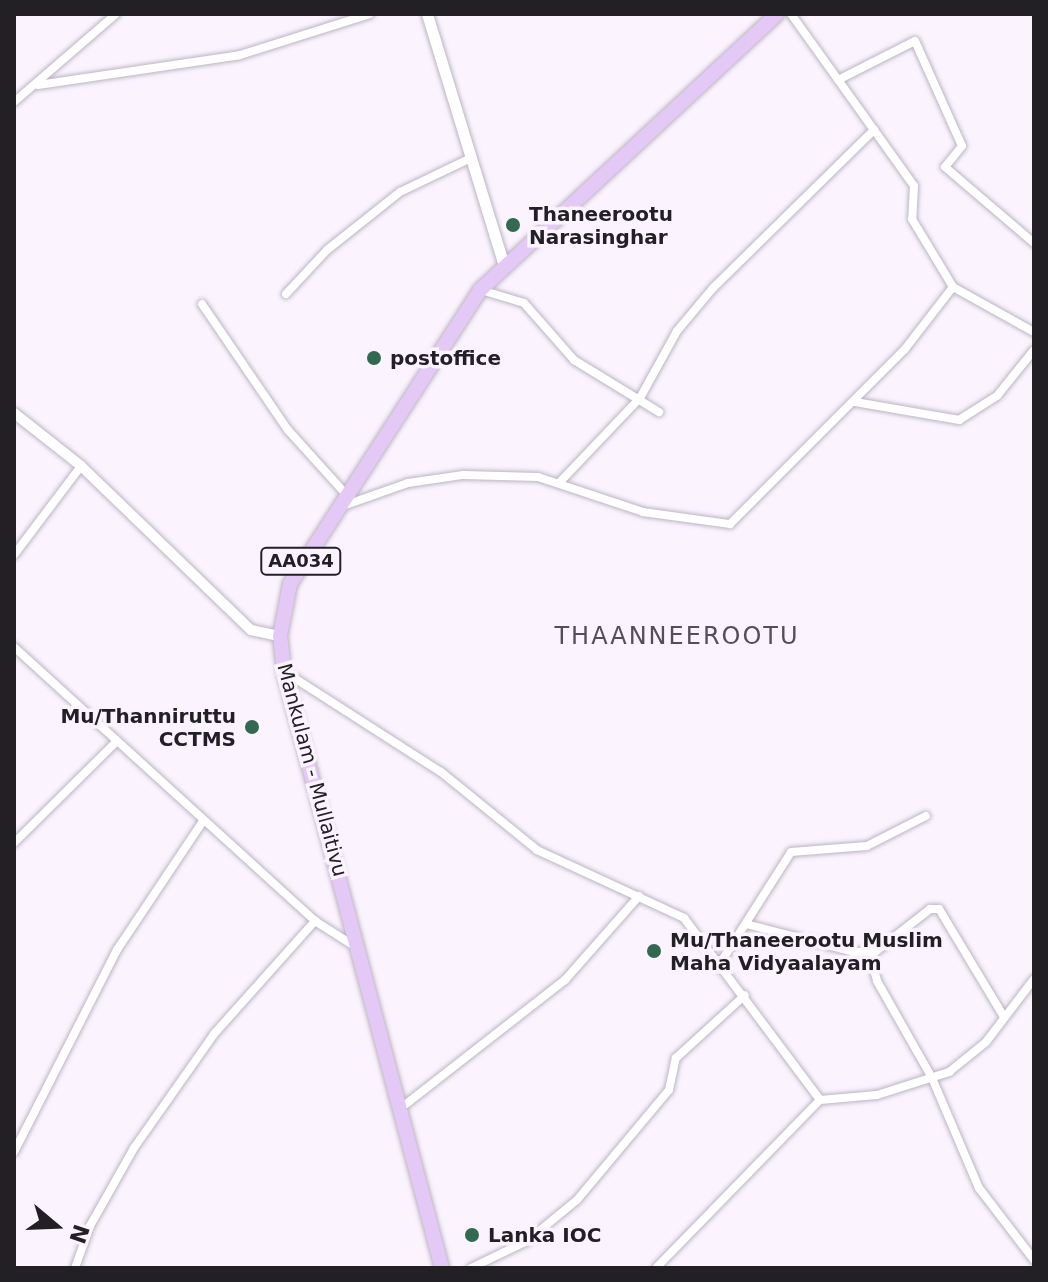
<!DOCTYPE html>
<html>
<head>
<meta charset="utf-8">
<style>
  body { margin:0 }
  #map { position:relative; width:1048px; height:1282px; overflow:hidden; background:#fbf4ff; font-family:"DejaVu Sans",sans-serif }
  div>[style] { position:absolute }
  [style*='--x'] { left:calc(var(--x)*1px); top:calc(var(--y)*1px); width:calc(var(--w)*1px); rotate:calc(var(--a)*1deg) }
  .roads { filter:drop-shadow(0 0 2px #bcb5c1) drop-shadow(0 0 2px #bcb5c1) }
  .minor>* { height:8px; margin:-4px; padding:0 4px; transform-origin:4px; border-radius:4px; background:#fff }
  .tertiary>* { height:10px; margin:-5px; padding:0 5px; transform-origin:5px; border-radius:5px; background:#fff }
  .secondary>* { height:11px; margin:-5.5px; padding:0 5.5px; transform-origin:5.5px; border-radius:5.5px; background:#fff }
  .trunk>* { height:14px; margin:-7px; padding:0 7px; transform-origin:7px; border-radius:7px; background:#e4c8f6 }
  .dots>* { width:22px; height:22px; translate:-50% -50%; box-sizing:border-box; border:4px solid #fbf4ff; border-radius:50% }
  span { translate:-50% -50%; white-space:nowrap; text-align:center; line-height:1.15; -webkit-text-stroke:7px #fbf4ff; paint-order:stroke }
  .shield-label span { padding:2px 6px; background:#fbf4ff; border:2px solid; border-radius:6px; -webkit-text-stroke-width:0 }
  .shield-label { font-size:18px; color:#232025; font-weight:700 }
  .poi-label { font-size:20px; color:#232025; font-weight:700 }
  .left { translate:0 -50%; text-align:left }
  .right { translate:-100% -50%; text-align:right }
  .street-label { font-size:20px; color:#232025 }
  .quarter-label { font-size:24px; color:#544e59; letter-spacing:2px }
  .frame { position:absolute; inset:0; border:16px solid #232025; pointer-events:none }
  .north { position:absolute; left:16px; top:1186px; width:80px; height:80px; -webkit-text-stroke:6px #fbf4ff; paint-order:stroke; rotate:109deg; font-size:22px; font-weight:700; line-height:32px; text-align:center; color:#232025 }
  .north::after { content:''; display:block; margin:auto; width:28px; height:36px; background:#232025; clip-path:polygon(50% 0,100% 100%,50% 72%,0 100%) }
</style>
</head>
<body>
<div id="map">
  <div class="roads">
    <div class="minor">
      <div style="--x:791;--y:14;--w:211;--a:54.4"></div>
      <div style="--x:914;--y:186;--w:33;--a:93"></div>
      <div style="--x:912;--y:219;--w:79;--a:58.9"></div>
      <div style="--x:953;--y:287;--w:93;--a:29.1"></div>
      <div style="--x:838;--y:80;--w:86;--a:-26.9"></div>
      <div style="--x:915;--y:41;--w:115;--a:65.9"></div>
      <div style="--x:962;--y:146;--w:27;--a:129"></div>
      <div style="--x:945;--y:167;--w:117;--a:40.5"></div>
      <div style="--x:38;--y:85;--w:204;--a:-8.4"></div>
      <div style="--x:240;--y:55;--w:136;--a:-17.5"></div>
      <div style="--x:14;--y:102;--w:135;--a:-40.8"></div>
      <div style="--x:481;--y:290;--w:45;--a:16.8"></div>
      <div style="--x:524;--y:303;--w:76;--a:48.7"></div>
      <div style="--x:574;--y:360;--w:100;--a:31.5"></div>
      <div style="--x:286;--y:294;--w:60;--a:-47"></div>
      <div style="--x:327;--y:250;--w:93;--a:-38.5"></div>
      <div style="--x:400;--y:192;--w:76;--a:-25.6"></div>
      <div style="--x:202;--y:304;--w:153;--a:55.7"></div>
      <div style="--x:288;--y:430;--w:85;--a:47.9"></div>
      <div style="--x:855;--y:402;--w:106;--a:9.8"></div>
      <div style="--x:959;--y:420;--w:45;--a:-32.3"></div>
      <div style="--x:997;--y:396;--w:59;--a:-51.2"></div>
      <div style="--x:559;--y:483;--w:117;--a:-46.4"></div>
      <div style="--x:640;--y:398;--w:77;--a:-61.1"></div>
      <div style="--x:677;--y:331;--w:56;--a:-50.1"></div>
      <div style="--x:713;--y:288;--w:226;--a:-44.5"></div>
      <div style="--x:340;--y:507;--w:72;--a:-19.4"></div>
      <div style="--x:408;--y:483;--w:56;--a:-8.3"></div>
      <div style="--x:463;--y:475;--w:75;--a:1.5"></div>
      <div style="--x:538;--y:477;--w:111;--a:18.4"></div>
      <div style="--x:643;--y:512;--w:88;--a:7.9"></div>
      <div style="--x:730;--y:524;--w:247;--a:-45"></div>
      <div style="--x:905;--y:349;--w:78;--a:-52.3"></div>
      <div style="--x:14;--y:555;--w:111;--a:-53"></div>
      <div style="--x:14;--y:647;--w:407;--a:42.3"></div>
      <div style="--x:315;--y:921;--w:49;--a:32.4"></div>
      <div style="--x:285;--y:672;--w:185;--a:32.7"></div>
      <div style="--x:441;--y:772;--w:124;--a:39.1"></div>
      <div style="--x:537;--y:850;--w:162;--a:24.8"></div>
      <div style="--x:684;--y:918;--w:227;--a:53.2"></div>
      <div style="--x:820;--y:1100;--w:57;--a:-5"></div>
      <div style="--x:877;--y:1095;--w:76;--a:-17.7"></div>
      <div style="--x:949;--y:1072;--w:48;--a:-39"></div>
      <div style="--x:986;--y:1042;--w:79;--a:-52.7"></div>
      <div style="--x:14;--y:843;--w:144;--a:-44.7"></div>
      <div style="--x:746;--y:924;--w:112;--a:14.5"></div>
      <div style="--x:854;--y:952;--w:20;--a:0"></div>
      <div style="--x:721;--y:962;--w:130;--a:-57.5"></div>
      <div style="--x:791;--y:852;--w:76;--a:-4.5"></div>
      <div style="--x:867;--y:846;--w:66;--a:-27"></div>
      <div style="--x:1004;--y:1017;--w:126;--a:-121"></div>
      <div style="--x:939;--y:909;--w:9;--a:180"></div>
      <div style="--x:930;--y:909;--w:76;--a:141.9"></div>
      <div style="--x:870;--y:956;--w:26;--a:74"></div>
      <div style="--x:877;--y:981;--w:112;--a:60.4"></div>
      <div style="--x:932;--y:1078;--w:120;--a:66.9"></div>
      <div style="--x:979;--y:1188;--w:91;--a:52.6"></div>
      <div style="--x:401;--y:1108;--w:208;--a:-38"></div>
      <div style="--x:565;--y:980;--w:112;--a:-48.6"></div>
      <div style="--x:14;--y:1152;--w:227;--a:-63"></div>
      <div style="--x:117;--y:950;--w:155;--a:-56.3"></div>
      <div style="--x:75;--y:1268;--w:45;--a:-70.3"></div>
      <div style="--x:90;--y:1226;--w:90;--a:-60.6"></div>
      <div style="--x:134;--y:1148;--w:139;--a:-54.9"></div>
      <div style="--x:214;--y:1034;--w:152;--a:-48.2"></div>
      <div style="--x:471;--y:1268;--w:62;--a:-25.7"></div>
      <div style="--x:527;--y:1241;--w:65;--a:-39.4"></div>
      <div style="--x:577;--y:1200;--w:143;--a:-50.1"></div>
      <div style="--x:669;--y:1090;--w:33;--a:-78"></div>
      <div style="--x:676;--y:1058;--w:93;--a:-42.4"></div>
      <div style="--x:656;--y:1268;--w:235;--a:-45.7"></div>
    </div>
    <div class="tertiary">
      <div style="--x:14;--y:413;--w:85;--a:38.3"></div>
      <div style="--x:81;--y:466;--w:236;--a:44"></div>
      <div style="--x:251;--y:630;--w:30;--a:12"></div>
    </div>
    <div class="secondary">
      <div style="--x:427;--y:14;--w:264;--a:73"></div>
    </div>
    <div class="trunk">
      <div style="--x:442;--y:1268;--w:617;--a:-104.85"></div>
      <div style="--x:284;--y:672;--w:36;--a:-96"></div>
      <div style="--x:280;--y:636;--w:53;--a:-79.1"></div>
      <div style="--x:290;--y:584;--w:350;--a:-57.1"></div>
      <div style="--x:480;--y:290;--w:405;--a:-42.9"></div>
    </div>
  </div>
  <div class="dots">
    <div style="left:513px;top:225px;background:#326950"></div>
    <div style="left:374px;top:358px;background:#326950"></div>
    <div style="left:252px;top:727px;background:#326950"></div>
    <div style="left:654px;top:951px;background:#326950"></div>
    <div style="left:472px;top:1235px;background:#326950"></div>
  </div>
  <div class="shield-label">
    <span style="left:301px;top:561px">AA034</span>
  </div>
  <div class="poi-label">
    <span class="left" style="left:529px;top:226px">Thaneerootu<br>Narasinghar</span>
    <span class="left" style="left:390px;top:358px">postoffice</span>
    <span class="right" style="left:236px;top:728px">Mu/Thanniruttu<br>CCTMS</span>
    <span class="left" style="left:670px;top:952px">Mu/Thaneerootu Muslim<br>Maha Vidyaalayam</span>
    <span class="left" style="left:488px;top:1235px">Lanka IOC</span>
  </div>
  <div class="street-label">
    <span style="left:312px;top:770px;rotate:75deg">Mankulam - Mullaitivu</span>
  </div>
  <div class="quarter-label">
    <span style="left:677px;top:637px">THAANNEEROOTU</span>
  </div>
  <div class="frame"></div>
  <div class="north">N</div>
</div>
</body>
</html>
